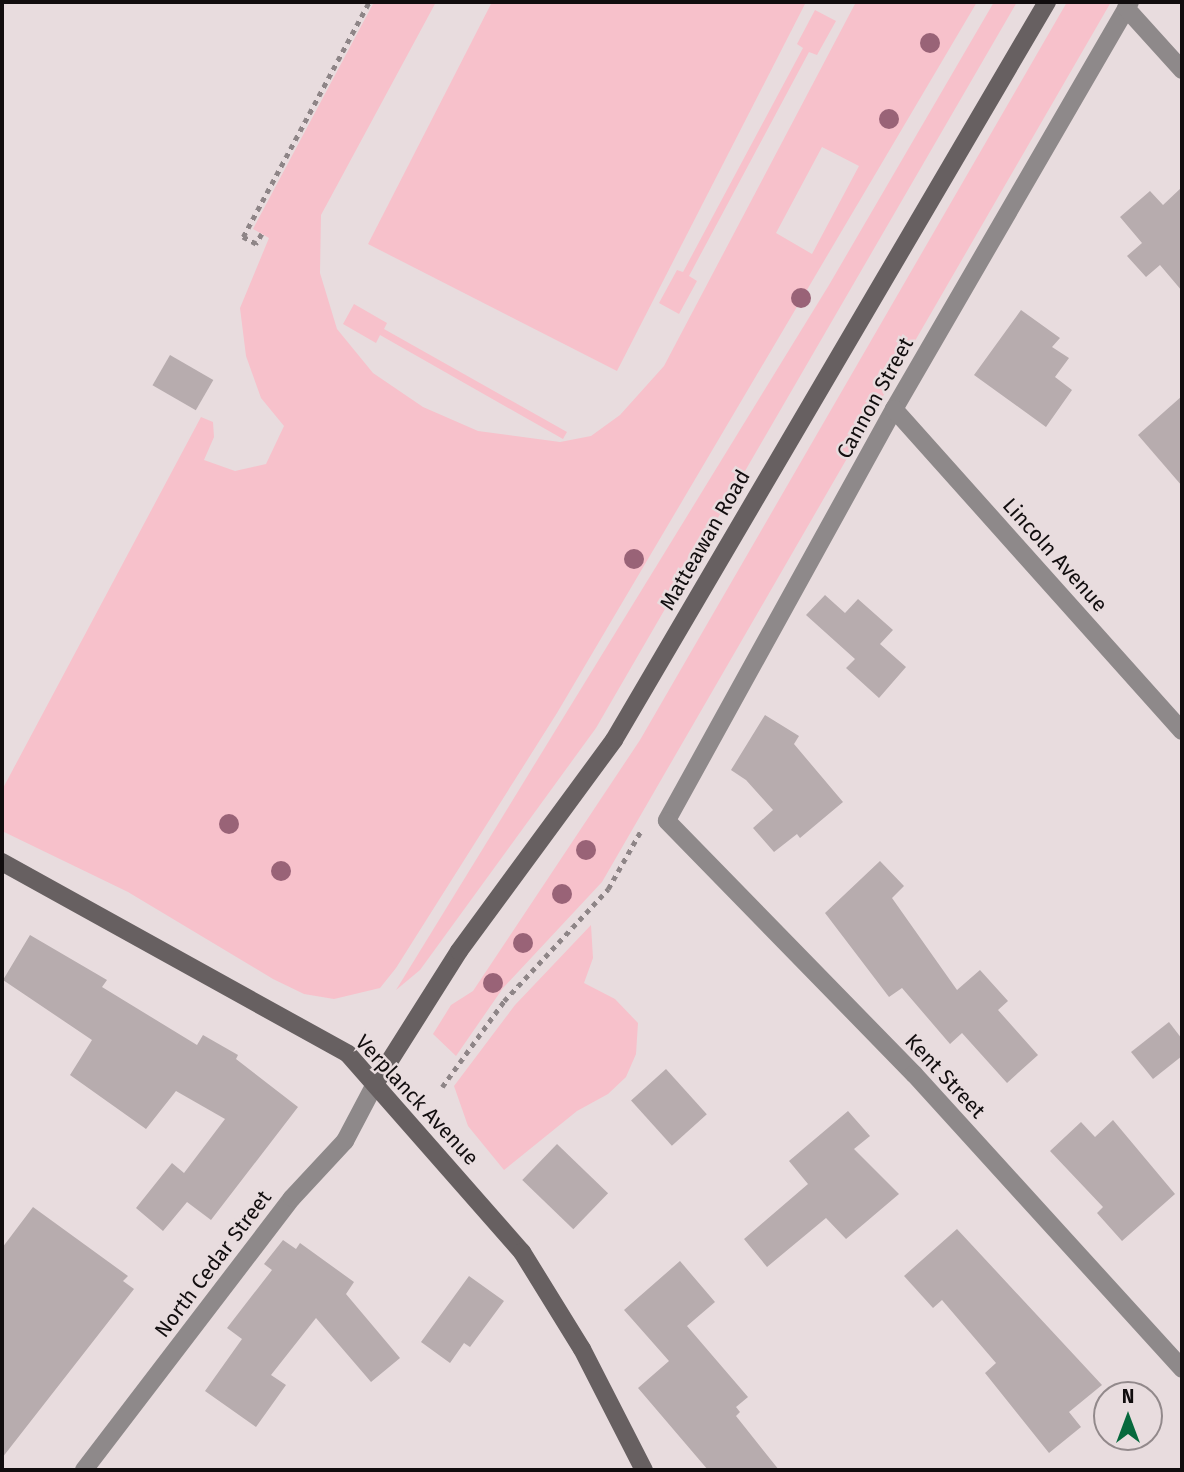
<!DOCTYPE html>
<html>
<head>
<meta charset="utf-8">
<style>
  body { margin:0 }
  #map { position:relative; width:1184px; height:1472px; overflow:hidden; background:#e8dcde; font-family:"Fira Sans",sans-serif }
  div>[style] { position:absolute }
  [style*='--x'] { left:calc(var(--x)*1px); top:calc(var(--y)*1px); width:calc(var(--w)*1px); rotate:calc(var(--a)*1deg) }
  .green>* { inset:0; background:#f7c1cb }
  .building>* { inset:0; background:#b7acae; transform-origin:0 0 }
  .path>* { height:4.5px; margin-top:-2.25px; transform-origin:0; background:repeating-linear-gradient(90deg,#8e8587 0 5px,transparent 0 10px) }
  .street>* { height:18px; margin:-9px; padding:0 9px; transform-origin:9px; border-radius:9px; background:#8e898a }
  .secondary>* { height:18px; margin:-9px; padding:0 9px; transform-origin:9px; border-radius:9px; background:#676061 }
  .trees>* { width:20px; height:20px; margin:-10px; border-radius:50%; background:#996377 }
  span { translate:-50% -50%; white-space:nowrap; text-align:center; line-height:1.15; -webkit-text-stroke:5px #e8dcde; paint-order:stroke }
  .street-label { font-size:21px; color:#110d0e }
  .frame { position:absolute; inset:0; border:4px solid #110d0e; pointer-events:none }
  .north { position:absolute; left:1093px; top:1381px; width:70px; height:70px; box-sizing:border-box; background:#e8dcde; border:2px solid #92898b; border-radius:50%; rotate:0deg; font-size:19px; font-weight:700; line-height:28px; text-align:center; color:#110d0e }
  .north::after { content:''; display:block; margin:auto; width:24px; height:32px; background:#07693d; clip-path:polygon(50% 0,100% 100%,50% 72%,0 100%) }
</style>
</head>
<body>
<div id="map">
  <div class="green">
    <div style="clip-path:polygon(evenodd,374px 2px,436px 2px,321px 215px,320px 273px,337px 329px,373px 373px,423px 407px,478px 431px,560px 442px,591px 436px,620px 415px,664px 366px,856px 2px,977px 2px,557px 713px,396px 968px,380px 988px,334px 999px,304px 994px,273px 979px,128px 892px,2px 831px,2px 790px,201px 417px,213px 422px,214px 437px,204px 460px,235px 471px,266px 464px,284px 426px,261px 398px,246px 356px,240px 308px,269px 238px,253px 229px,374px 2px,822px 147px,859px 166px,812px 254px,776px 233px,822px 147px)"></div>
    <div style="clip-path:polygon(492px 2px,806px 2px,617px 371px,368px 244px)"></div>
    <div style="clip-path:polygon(994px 2px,1017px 2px,596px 728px,420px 970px,396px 990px,829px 285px)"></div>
    <div style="clip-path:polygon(1067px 2px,1111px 2px,602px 882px,503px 988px,456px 1056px,433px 1034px,451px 1005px,473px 991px,640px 740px)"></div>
    <div style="clip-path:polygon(815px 10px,836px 21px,817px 55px,809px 52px,689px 276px,697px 281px,679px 314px,659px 303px,677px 270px,683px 272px,803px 48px,797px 44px)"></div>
    <div style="clip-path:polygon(354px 304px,387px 323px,384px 329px,567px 432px,563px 439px,380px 335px,376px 343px,343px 324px)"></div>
    <div style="clip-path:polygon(591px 925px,593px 958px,584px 983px,615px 999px,638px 1023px,636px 1054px,626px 1077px,608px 1094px,577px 1111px,504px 1170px,468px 1126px,454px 1086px,515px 1005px)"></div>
  </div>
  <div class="building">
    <div style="clip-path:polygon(1182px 187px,1182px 291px,1160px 265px,1146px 277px,1127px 256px,1142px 243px,1120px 217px,1150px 191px,1163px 205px)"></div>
    <div style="clip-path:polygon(1021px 310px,1060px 338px,1052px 347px,1069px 358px,1055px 377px,1072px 390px,1046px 427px,974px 375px)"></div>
    <div style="left:170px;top:355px;width:50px;height:35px;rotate:30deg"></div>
    <div style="clip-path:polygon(1182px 396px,1182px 486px,1138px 435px)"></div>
    <div style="clip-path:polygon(825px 595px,845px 613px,858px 599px,893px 630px,880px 644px,906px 667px,879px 698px,846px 668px,855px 659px,806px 615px)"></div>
    <div style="clip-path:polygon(765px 715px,799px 736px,794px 744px,843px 802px,800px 838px,797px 834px,774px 852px,753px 828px,773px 810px,746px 780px,731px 770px)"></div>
    <div style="clip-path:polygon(880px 861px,904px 886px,892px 898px,957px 990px,980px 970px,1008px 1001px,998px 1010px,1038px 1055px,1007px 1083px,962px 1033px,950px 1044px,902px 988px,889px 997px,825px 913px)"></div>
    <div style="clip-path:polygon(30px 935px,107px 980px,102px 987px,197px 1045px,203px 1035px,238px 1055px,236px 1059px,298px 1107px,211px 1220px,187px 1202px,163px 1231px,136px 1208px,172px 1163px,184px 1173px,225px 1119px,176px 1091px,146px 1129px,70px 1075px,92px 1040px,3px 980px)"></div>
    <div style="clip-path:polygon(1169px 1022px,1182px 1039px,1182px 1056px,1153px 1079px,1131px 1052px)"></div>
    <div style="left:666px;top:1069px;width:61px;height:47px;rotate:48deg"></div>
    <div style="clip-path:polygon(848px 1111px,870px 1136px,854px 1149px,899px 1194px,846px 1239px,826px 1218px,767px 1267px,744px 1239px,808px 1184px,789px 1161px)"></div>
    <div style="clip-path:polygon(1113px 1120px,1175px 1194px,1122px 1241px,1097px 1213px,1103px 1207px,1050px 1151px,1081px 1122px,1095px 1137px)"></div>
    <div style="left:557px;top:1144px;width:71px;height:50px;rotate:44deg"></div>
    <div style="clip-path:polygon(33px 1207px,128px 1276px,123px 1281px,134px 1289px,2px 1458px,2px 1248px)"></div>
    <div style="clip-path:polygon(957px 1229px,1102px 1385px,1069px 1412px,1081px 1427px,1049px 1453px,985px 1373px,996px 1363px,942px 1300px,933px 1308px,904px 1276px)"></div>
    <div style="clip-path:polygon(283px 1240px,296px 1249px,300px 1243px,354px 1282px,346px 1294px,400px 1358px,371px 1382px,316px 1318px,271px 1375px,286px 1385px,256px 1427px,205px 1391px,242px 1339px,227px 1328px,272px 1270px,264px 1264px)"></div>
    <div style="clip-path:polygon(680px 1261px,715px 1302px,687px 1326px,748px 1397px,736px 1407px,740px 1412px,736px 1416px,779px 1470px,708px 1470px,638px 1388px,669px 1361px,624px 1310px)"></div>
    <div style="clip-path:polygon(469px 1276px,504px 1301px,470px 1347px,464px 1343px,450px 1363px,421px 1342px)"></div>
  </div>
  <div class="path">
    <div style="--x:262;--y:234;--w:12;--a:121"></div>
    <div style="--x:256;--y:244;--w:15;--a:-152"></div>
    <div style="--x:243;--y:237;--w:267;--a:-61.8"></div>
    <div style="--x:442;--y:1087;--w:106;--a:-54.2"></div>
    <div style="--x:504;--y:1001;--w:153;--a:-47.1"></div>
    <div style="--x:608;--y:889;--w:69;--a:-60.5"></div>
  </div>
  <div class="street">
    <div style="--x:1130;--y:2;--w:470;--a:120.1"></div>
    <div style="--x:894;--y:409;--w:470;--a:118.9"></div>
    <div style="--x:667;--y:821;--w:354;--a:45.7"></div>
    <div style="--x:914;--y:1074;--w:399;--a:47.7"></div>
    <div style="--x:1126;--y:8;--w:84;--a:47.9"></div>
    <div style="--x:894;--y:409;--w:432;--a:48.2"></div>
    <div style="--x:84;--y:1470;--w:342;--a:-52.6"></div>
    <div style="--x:292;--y:1198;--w:78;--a:-47.1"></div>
    <div style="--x:345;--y:1141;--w:64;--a:-62.2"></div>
  </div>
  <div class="secondary">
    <div style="--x:2;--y:862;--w:396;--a:29"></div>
    <div style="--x:348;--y:1054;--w:264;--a:48.7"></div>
    <div style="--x:522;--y:1252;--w:114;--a:58.3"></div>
    <div style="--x:582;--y:1349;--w:136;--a:62.9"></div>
    <div style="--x:375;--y:1084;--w:157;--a:-57.7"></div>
    <div style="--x:459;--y:951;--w:262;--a:-53.7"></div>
    <div style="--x:614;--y:740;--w:856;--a:-59.6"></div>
  </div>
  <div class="trees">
    <div style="left:930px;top:43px"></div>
    <div style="left:889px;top:119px"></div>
    <div style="left:801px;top:298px"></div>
    <div style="left:634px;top:559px"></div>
    <div style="left:229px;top:824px"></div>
    <div style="left:586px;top:850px"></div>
    <div style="left:281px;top:871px"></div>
    <div style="left:562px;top:894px"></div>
    <div style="left:523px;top:943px"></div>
    <div style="left:493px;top:983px"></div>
  </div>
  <div class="street-label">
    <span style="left:875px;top:398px;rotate:-61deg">Cannon Street</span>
    <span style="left:705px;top:540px;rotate:-60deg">Matteawan Road</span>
    <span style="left:1055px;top:555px;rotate:48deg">Lincoln Avenue</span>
    <span style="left:945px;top:1076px;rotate:47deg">Kent Street</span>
    <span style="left:417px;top:1100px;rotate:47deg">Verplanck Avenue</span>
    <span style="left:213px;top:1264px;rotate:-53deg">North Cedar Street</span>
  </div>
  <div class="frame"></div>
  <div class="north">N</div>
</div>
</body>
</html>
